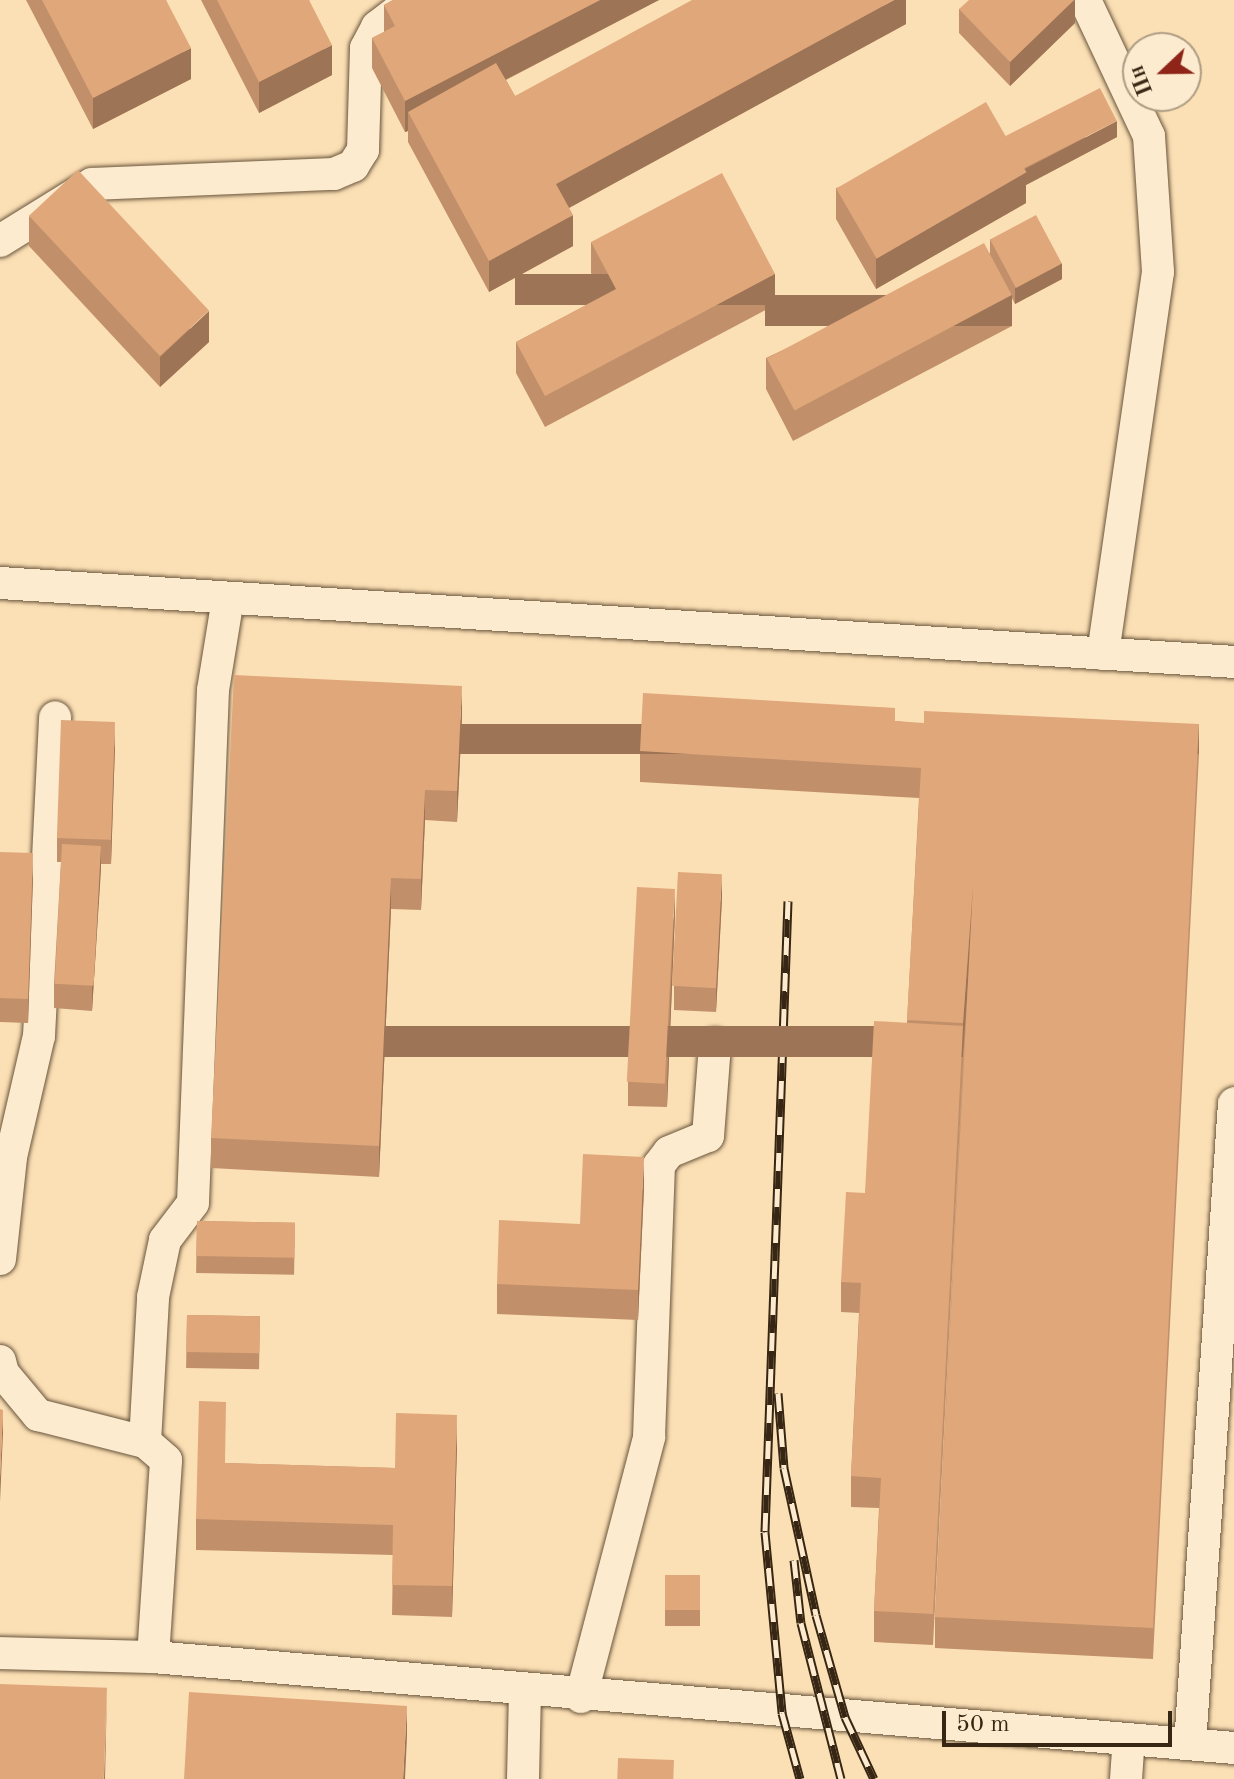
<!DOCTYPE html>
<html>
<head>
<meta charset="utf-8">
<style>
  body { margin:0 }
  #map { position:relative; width:1234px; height:1779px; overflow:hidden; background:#fce0b5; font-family:"Old Standard TT",serif }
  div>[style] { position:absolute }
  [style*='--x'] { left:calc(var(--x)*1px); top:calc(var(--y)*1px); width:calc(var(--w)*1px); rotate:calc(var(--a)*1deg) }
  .roads { filter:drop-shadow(0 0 2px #68543c) drop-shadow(0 0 2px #68543c) }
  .minor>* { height:32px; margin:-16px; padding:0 16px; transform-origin:16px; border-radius:16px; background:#fdebcf }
  .rail>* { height:9px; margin-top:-4.5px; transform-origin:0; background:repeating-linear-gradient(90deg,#fdebcf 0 18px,#372613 0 36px); box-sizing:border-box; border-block:2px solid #372613 }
  .wall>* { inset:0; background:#c1906a; transform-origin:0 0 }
  .shaded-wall>* { inset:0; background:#9d7556; transform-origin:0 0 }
  .building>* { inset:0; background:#e0a77b; transform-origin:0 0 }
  span { translate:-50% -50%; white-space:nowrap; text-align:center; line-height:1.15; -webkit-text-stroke:8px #fdebcf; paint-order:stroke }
  .north { position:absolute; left:1122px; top:32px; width:80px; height:80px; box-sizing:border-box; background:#fdebcf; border:2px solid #ae9c84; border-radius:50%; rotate:248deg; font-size:22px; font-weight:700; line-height:32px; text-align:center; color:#372613 }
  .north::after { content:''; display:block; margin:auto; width:28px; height:36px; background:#8f2418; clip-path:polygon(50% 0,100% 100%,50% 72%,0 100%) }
  .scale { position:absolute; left:942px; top:1711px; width:230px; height:36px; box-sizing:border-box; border:4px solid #372613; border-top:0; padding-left:10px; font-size:24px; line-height:28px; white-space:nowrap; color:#372613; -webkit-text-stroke:6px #fdebcf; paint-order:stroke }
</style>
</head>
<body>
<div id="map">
  <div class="roads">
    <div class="minor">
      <div style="--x:1085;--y:0;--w:150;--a:64.8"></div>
      <div style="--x:1149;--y:136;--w:136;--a:86.2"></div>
      <div style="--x:1158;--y:272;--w:386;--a:98.2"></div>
      <div style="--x:0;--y:241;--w:108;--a:-31.8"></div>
      <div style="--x:92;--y:184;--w:242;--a:-2.4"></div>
      <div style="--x:334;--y:174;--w:21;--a:-23"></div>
      <div style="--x:353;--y:166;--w:19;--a:-58"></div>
      <div style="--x:363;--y:150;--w:102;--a:-88.3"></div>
      <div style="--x:366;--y:48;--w:24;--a:-62"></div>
      <div style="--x:377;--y:27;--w:44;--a:-37.6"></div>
      <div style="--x:0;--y:583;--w:1237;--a:3.66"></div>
      <div style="--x:0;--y:1259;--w:103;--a:-83.8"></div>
      <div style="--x:11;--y:1157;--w:124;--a:-77"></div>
      <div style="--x:39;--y:1036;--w:319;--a:-87.1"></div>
      <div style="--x:0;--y:1361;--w:12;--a:76"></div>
      <div style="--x:3;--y:1373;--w:55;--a:50.2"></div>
      <div style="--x:38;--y:1415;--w:110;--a:14.2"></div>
      <div style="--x:0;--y:1653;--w:153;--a:1.5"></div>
      <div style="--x:153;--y:1657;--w:1085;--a:4.81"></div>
      <div style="--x:153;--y:1657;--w:197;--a:-86.2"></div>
      <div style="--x:166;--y:1460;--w:28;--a:-139"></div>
      <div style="--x:145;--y:1442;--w:145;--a:-86.8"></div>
      <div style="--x:153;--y:1297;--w:58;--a:-78.1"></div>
      <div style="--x:165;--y:1240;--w:46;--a:-52.9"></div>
      <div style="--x:193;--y:1203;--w:513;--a:-87.77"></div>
      <div style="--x:213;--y:690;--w:93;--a:-80.7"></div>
      <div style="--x:581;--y:1697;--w:269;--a:-75.3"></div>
      <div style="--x:649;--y:1437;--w:272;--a:-87.9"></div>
      <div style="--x:659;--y:1165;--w:16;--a:-52"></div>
      <div style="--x:669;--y:1152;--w:42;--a:-22.3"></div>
      <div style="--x:708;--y:1136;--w:92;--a:-85.6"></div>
      <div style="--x:1190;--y:1744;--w:642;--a:-86.07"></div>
      <div style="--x:523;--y:1779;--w:87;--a:-88.7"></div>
      <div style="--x:1126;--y:1779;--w:39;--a:-86"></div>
    </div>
  </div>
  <div class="rail">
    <div style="--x:788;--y:901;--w:631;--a:92.09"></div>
    <div style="--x:765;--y:1532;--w:182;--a:84.6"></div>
    <div style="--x:782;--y:1713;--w:68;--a:74.7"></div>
    <div style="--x:778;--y:1393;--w:75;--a:85.4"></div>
    <div style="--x:784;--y:1468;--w:150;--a:77.7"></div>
    <div style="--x:816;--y:1615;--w:106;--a:74.1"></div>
    <div style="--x:845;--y:1717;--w:68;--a:64.9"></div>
    <div style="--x:794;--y:1560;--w:63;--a:83.7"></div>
    <div style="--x:801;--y:1623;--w:161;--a:75.6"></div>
  </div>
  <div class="wall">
    <div style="clip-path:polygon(26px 0,166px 0,191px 79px,93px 129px)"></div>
    <div style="clip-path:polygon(201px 0,309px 0,332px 75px,259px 113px)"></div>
    <div style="clip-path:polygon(393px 0,659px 0,506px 80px,515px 96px,906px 0,906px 24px,569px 208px,573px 246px,489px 292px,408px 142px,408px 131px,405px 132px,372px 68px,372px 38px,384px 32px,384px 5px)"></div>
    <div style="clip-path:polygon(1075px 0,1075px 23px,1010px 86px,959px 33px,959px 9px)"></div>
    <div style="clip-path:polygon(1117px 137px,1026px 185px,1026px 203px,876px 289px,836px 219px,836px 188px,1007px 138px)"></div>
    <div style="clip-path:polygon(29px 216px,209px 342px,160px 387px,29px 246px)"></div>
    <div style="clip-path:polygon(990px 239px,1062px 279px,1015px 304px,1012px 298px,1012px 326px,793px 441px,766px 389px,766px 358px,990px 253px)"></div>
    <div style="clip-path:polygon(591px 242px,775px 305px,545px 427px,516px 373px,516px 342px,604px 296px,591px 273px)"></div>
    <div style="clip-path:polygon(462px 717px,457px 822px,425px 820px,421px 910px,391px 909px,379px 1177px,211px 1168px,211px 1138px)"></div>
    <div style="clip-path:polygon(895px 721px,1199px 754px,1153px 1659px,935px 1648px,935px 1617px,966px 1009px,933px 1645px,874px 1642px,874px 1611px,879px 1508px,851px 1507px,851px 1476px,859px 1313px,841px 1312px,841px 1282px,865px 1193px,907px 1023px,919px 798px,640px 782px,640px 751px)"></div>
    <div style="clip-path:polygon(115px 746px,111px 864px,101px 864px,92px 1011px,54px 1008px,54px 984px,61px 862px,57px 862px,57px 838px)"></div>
    <div style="clip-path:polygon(0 852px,33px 877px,28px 1023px,0 1022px)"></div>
    <div style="clip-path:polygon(722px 898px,716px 1012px,674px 1010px,674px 986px)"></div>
    <div style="clip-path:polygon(675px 913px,667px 1107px,628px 1106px,628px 1082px)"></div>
    <div style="clip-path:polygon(644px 1188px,638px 1320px,497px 1314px,497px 1284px,580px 1224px)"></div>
    <div style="left:197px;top:1221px;width:98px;height:52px;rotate:1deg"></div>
    <div style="left:187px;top:1315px;width:73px;height:53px;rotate:1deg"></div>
    <div style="clip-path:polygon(457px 1446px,452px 1617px,392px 1615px,393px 1555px,196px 1550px,196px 1519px,225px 1463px,395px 1468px)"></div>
    <div style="left:665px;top:1575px;width:35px;height:51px"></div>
  </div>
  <div class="shaded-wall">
    <div style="clip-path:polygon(600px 0,659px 0,416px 126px,408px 112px,408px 131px,405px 132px,405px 101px)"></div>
    <div style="clip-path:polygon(894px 0,906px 0,906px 24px,556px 215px,556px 184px)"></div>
    <div style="clip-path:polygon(1074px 0,1075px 0,1075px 23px,1010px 86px,1010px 62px)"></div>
    <div style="clip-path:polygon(332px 45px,332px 75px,259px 113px,259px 82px)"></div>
    <div style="clip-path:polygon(191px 48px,191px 79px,93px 129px,93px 98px)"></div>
    <div style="clip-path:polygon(1117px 121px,1117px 137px,1026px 185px,1026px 203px,876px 289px,876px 258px,1023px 170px)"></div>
    <div style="clip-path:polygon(573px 215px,573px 246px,489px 292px,489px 261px)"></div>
    <div style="clip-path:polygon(1062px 263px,1062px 279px,1015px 304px,1015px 288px)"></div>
    <div style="left:775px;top:274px;width:31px;height:260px;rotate:90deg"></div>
    <div style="left:1012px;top:295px;width:31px;height:247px;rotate:90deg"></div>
    <div style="clip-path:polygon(209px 311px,209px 342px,160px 387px,160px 357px)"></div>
    <div style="clip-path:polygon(462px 686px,462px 717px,457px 822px,457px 791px)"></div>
    <div style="clip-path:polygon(115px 722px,115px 746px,111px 864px,111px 840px)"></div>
    <div style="left:1199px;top:724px;width:30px;height:905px;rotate:90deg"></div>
    <div style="clip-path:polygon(425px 790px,425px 820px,421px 910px,421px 879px)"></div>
    <div style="clip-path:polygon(101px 846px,101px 869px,92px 1011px,92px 987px)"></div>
    <div style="clip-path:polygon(33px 853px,33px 877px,28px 1023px,28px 999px)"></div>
    <div style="clip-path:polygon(722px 874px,722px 898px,716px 1012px,716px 988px)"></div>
    <div style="clip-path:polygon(391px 878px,391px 909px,379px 1177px,379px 1146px)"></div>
    <div style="clip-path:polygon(973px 885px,973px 916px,963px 1054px,963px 1023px)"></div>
    <div style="clip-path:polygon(675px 889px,675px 913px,667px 1107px,667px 1084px)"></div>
    <div style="left:963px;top:1026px;width:31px;height:589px;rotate:90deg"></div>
    <div style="clip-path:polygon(644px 1157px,644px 1188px,638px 1320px,638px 1290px)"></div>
    <div style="clip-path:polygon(3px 1410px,3px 1433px,0 1502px,0 1478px)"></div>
    <div style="clip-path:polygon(457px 1415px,457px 1446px,452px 1617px,452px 1586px)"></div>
    <div style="clip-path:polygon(107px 1688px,105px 1779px,104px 1779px)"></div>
    <div style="clip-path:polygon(407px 1706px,407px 1736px,405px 1779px,403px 1779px)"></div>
  </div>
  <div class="building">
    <div style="clip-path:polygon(42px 0,166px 0,191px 48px,93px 98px)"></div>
    <div style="clip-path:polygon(217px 0,309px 0,332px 45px,259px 82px)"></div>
    <div style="clip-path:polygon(393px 0,600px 0,405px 101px,372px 38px,395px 26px,384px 5px)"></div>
    <div style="clip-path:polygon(692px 0,894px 0,556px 184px,573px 215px,489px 261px,408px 112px,496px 63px,515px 96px)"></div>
    <div style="clip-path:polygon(969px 0,1074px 0,1010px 62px,959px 9px)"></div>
    <div style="left:1100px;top:88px;width:37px;height:106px;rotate:63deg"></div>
    <div style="left:986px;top:102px;width:81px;height:173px;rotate:60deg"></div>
    <div style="left:78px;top:170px;width:192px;height:67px;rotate:47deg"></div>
    <div style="clip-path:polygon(722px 173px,775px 274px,545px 396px,516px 342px,616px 289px,591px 242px)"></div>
    <div style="left:1036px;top:215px;width:55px;height:52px;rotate:62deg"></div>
    <div style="left:984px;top:243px;width:59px;height:246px;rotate:62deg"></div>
    <div style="clip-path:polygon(234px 675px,462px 686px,457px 791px,425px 790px,421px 879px,391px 878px,379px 1146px,211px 1138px)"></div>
    <div style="clip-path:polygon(643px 693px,895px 708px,895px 721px,924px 723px,924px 711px,1199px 724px,1153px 1628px,935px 1617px,973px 885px,963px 1023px,907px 1020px,921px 768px,640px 751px)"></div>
    <div style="left:61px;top:720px;width:54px;height:118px;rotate:2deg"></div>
    <div style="left:62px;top:844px;width:39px;height:140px;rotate:3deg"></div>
    <div style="clip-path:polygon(0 852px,33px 853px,28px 999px,0 998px)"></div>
    <div style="left:678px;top:872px;width:44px;height:114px;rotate:3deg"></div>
    <div style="left:637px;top:887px;width:38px;height:195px;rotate:3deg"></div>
    <div style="clip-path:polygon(874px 1021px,963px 1026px,933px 1614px,874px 1611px,881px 1478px,851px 1476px,861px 1283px,841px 1282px,846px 1192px,865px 1193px)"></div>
    <div style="clip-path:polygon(583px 1154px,644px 1157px,638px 1290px,497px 1284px,499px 1220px,580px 1224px)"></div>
    <div style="left:197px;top:1221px;width:98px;height:35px;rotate:1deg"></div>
    <div style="left:187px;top:1315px;width:73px;height:37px;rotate:1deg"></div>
    <div style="clip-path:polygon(199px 1401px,226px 1402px,225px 1463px,395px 1468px,396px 1413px,457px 1415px,452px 1586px,392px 1585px,393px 1525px,196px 1519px)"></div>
    <div style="clip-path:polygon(0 1409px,3px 1410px,0 1478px)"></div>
    <div style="left:665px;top:1575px;width:35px;height:35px"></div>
    <div style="left:0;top:1684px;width:107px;height:95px;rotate:2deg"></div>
    <div style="clip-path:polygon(189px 1692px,407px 1706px,403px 1779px,184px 1779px)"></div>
    <div style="left:618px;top:1758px;width:56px;height:21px;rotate:2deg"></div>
  </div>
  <div class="north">Пн</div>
  <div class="scale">50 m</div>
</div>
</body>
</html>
